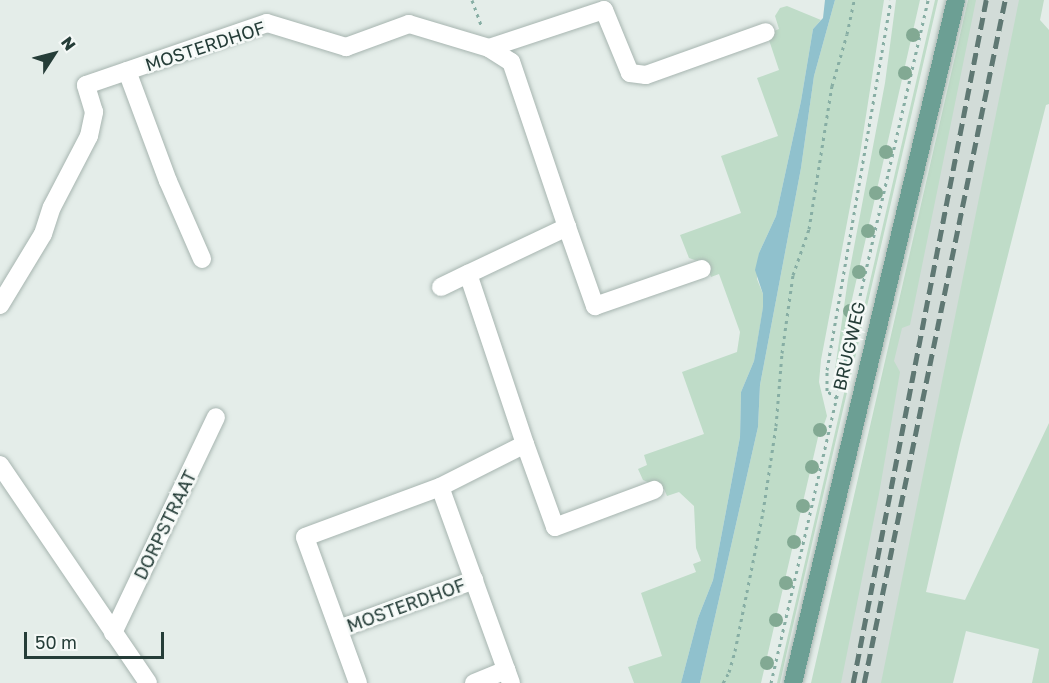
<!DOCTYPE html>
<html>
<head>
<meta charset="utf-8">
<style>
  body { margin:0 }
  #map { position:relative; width:1049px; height:683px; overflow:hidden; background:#e4ede9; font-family:"Golos Text",sans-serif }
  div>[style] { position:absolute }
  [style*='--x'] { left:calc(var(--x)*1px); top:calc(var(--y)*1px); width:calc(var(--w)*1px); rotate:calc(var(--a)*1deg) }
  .built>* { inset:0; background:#d2dcd8 }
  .green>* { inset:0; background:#bfdcc8 }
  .water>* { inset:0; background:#90c1cd }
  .path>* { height:3px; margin-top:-1.5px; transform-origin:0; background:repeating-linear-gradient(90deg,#87aea4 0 3px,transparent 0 7.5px) }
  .roads { filter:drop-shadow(0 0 2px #a7b5b0) drop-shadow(0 0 2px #a7b5b0) }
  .minor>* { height:18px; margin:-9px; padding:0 9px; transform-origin:9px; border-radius:9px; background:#fff }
  .tertiary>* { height:18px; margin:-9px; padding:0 9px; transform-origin:9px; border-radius:9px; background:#fff }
  .primary>* { height:18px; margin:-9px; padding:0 9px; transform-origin:9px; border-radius:9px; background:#6c9f94 }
  .rail>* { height:4.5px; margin-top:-2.25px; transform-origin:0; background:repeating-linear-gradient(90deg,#5f7873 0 12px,transparent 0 18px) }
  .trees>* { width:14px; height:14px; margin:-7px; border-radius:50%; background:#82a993 }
  span { translate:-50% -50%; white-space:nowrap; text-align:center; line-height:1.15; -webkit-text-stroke:5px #f5f9f7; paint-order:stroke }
  .street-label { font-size:18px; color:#253d38 }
  .north { position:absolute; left:24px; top:24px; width:60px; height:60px; -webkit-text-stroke:4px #f5f9f7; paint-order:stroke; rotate:54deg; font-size:16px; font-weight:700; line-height:24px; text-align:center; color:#253d38 }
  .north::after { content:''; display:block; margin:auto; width:21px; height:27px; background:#253d38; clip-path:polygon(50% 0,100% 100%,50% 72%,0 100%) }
  .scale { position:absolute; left:24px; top:632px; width:140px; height:27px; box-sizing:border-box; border:3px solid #253d38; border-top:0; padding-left:8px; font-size:18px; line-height:21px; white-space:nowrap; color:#253d38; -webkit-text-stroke:4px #f5f9f7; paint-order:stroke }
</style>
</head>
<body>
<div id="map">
  <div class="built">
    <div style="clip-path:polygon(973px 0,1024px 0,887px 683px,813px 683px)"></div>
  </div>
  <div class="green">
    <div style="clip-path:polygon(835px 0,884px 0,860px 154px,821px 360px,819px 382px,827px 416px,821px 433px,819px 433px,761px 683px,700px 683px,758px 427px,760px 385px,801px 168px,814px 76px)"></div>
    <div style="clip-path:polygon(896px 0,920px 0,833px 383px,848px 279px,885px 83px)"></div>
    <div style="clip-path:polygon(935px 0,938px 0,788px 647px,780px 683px,777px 683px)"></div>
    <div style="clip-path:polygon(968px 0,976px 0,910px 325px,902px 328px,894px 361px,900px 372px,879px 494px,841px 683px,811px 683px)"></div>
    <div style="clip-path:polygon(1019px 0,1044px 0,1040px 20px,1049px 30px,1049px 104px,1046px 105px,960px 444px,926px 592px,965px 600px,1049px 423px,1049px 683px,1032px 683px,1039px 649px,966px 631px,953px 683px,881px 683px)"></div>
    <div style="clip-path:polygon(787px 6px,821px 20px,813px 29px,801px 101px,776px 216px,759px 253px,757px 279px,763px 294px,763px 308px,754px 361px,741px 392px,740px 437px,713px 580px,698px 618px,681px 683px,634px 683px,628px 667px,662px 656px,641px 593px,696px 572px,693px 564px,701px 561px,696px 548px,694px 506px,679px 492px,667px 496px,664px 489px,643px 480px,638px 469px,647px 465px,644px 455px,704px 434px,682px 372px,737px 352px,740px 332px,719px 274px,711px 277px,706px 264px,689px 258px,680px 235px,741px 213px,721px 156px,778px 136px,757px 78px,779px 70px,767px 34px,779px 29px,775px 16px,780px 8px)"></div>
  </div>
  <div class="water">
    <div style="clip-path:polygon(825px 0,835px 0,814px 76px,801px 168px,760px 385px,758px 427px,700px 683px,681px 683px,698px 618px,713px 580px,740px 437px,741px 392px,754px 361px,763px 307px,763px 294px,755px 270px,759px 253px,776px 216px,801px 101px,813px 29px,823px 18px)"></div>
  </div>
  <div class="path">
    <div style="--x:472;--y:0;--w:29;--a:70"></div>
    <div style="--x:837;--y:398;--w:12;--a:-145"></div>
    <div style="--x:827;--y:391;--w:21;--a:-90"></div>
    <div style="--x:827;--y:370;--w:375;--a:-80.2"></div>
    <div style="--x:723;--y:683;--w:13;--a:-61"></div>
    <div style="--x:729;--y:672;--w:22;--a:-74"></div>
    <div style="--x:735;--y:651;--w:142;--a:-78.6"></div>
    <div style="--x:763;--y:512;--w:87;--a:-81.4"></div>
    <div style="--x:776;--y:426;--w:73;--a:-85.3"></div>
    <div style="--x:782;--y:353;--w:79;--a:-82"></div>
    <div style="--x:793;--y:275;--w:49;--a:-70.8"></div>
    <div style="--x:809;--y:229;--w:145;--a:-80.9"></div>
    <div style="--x:832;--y:86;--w:54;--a:-73.9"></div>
    <div style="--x:847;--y:34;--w:35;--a:-78"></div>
    <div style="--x:771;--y:683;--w:701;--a:-77.05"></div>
  </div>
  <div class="roads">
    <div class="minor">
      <div style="--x:127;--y:71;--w:117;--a:69.6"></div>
      <div style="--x:168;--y:181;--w:85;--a:66.4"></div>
      <div style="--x:567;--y:227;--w:84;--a:70.5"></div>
      <div style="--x:595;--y:306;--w:113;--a:-19.1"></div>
      <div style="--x:441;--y:287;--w:30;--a:-26"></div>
      <div style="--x:0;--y:305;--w:83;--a:-58.8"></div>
      <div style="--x:43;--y:234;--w:28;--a:-72"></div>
      <div style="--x:52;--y:207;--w:80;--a:-62.5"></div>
      <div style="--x:89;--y:136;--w:25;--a:-78"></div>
      <div style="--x:94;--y:112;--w:28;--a:-107"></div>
      <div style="--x:86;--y:85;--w:191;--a:-18.9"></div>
      <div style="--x:267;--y:23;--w:83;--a:16.9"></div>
      <div style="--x:346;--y:47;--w:67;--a:-20.1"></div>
      <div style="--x:409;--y:24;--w:84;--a:16.7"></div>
      <div style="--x:525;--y:444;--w:88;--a:70.1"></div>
      <div style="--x:555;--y:527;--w:106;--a:-20.5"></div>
      <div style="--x:339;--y:629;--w:144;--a:-19.9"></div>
      <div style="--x:113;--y:633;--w:239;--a:-64.5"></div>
      <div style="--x:358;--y:683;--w:155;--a:-110"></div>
      <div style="--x:305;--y:537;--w:144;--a:-20.3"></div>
      <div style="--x:474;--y:683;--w:35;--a:-22"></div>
      <div style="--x:511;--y:683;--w:208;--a:-109.9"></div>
      <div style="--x:440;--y:487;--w:95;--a:-26.8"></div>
      <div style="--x:525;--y:444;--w:179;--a:-108.5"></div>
      <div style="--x:468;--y:274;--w:110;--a:-25.4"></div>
      <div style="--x:567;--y:227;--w:174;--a:-108.7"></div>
      <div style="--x:511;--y:62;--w:26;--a:-148"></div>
      <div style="--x:489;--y:48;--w:121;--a:-18.3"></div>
      <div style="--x:604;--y:10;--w:68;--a:67.6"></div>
      <div style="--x:630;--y:73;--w:16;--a:7"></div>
      <div style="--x:646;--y:75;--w:127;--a:-19.7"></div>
    </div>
    <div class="tertiary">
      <div style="--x:0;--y:465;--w:263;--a:55.8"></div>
    </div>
    <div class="primary">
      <div style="--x:793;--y:683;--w:702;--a:-76.58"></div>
    </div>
  </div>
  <div class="rail">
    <div style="--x:853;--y:683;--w:696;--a:-78.98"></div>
    <div style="--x:864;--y:683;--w:697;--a:-78.34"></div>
  </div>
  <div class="trees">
    <div style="left:913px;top:35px"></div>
    <div style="left:905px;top:73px"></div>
    <div style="left:886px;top:152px"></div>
    <div style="left:876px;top:193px"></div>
    <div style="left:868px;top:231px"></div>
    <div style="left:859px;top:272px"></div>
    <div style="left:850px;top:311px"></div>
    <div style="left:820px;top:430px"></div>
    <div style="left:812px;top:467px"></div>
    <div style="left:803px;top:506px"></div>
    <div style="left:794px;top:542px"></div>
    <div style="left:786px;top:583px"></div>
    <div style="left:776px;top:620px"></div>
    <div style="left:767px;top:663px"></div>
  </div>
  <div class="street-label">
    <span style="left:205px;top:46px;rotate:-18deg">MOSTERDHOF</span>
    <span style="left:849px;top:346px;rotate:-77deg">BRUGWEG</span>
    <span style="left:165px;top:525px;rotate:-64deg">DORPSTRAAT</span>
    <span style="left:406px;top:605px;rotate:-20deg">MOSTERDHOF</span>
  </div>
  <div class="north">N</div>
  <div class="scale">50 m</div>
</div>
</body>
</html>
